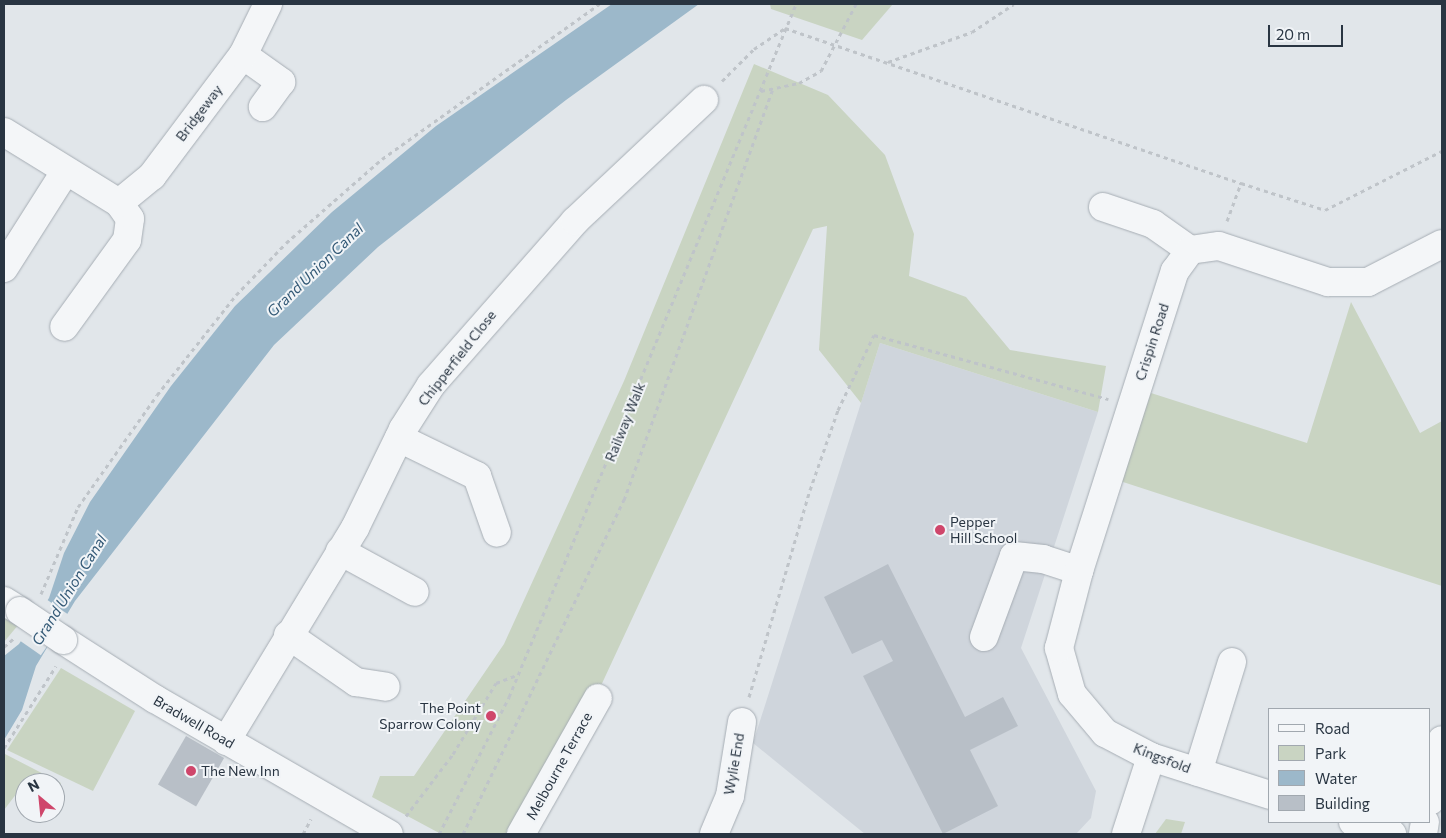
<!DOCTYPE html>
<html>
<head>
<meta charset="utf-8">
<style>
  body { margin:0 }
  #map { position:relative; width:1446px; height:838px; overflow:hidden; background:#e1e6ea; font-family:Commissioner,sans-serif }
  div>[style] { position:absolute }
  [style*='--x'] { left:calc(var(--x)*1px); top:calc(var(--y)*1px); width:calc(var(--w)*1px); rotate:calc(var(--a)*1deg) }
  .built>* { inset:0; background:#cfd5dc }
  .green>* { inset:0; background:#c9d4c2 }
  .water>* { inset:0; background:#9cb8ca }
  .pier>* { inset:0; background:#e1e6ea; transform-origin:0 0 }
  .building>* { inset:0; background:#b8bfc7; transform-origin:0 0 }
  .path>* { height:3px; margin-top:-1.5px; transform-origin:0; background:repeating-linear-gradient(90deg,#bfc4c9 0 4px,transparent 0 8px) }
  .roads { filter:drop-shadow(0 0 1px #a6adb4) drop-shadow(0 0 1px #a6adb4) }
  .minor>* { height:28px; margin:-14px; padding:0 14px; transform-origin:14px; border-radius:14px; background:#f4f6f8 }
  .bridges { filter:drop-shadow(0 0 1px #a6adb4) drop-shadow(0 0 1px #a6adb4) }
  .minor-bridge>* { height:28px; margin:-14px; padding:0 14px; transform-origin:14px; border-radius:14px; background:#f4f6f8 }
  .dots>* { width:14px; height:14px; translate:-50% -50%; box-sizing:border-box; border:2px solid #f1f4f7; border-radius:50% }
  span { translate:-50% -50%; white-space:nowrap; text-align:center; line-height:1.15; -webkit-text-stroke:4px #f1f4f7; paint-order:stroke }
  .street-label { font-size:14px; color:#293542 }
  .poi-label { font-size:14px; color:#293542 }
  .left { translate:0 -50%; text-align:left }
  .right { translate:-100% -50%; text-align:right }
  .water-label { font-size:15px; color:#335976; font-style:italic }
  .frame { position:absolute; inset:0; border:5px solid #293542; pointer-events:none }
  .legend { position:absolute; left:1268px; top:708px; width:162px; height:115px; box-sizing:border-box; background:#f1f4f7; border:1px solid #a1a8af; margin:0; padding:6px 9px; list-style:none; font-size:15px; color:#293542 }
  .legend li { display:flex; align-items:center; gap:10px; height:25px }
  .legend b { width:25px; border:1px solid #a1a8af }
  .north { position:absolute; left:15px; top:773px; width:50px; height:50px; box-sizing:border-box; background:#f1f4f7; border:1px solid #a1a8af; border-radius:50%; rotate:332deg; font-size:14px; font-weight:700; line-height:20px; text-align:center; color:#293542 }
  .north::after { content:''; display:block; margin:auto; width:18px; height:22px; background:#cf466b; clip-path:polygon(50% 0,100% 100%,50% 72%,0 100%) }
  .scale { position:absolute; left:1268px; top:25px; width:75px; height:22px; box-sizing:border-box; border:2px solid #293542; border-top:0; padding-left:6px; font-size:15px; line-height:18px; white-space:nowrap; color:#293542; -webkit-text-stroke:4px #f1f4f7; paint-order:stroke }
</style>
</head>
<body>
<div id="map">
  <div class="built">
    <div style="clip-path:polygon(880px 343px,1098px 412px,1021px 648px,1096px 791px,1091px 818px,1076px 834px,865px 834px,753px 743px)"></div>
  </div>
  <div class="green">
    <div style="clip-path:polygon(770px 4px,893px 4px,862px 40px,771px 9px)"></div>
    <div style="clip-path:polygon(754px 64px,828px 95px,885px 155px,914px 234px,909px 276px,966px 297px,1010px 350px,1106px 366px,1098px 412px,880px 343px,861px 403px,819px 350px,827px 226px,813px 229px,579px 733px,511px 834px,441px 834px,372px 797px,380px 776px,414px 776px,504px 644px,624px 381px)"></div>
    <div style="clip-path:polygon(1351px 302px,1420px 433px,1442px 421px,1442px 586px,1120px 481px,1151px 393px,1307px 443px)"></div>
    <div style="clip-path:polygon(4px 614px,19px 624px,4px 642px)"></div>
    <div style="clip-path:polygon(61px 668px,135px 711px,93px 791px,7px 750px)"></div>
    <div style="clip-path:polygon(4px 755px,5px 754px,61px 783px,55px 791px,55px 783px,25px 783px,25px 791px,20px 789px,4px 810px)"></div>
    <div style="clip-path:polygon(1166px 819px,1185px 822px,1181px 834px,1155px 834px)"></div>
  </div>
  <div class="water">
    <div style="clip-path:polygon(612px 4px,699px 4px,566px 100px,378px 247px,274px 345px,75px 601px,36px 666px,22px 710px,4px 740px,4px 656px,19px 644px,49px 598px,64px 553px,90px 502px,171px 386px,235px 306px,332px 212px,436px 126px)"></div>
  </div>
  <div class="pier">
    <div style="left:46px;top:599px;width:28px;height:49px;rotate:35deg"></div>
  </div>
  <div class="building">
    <div style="clip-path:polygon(888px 564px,965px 717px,1003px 697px,1018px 726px,970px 750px,998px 806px,943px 834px,863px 676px,893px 661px,882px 640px,852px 654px,824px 597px)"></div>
    <div style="left:186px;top:736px;width:44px;height:56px;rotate:30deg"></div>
  </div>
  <div class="path">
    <div style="--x:888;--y:62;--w:89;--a:-19.7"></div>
    <div style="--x:972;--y:32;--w:50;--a:-33.7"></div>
    <div style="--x:722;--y:81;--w:45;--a:-45"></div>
    <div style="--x:754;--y:49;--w:37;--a:-34"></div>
    <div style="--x:785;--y:28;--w:482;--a:18.8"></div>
    <div style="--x:761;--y:91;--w:39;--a:-12"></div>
    <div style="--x:799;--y:83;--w:25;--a:-29"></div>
    <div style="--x:821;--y:71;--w:76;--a:-62.4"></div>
    <div style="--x:1227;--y:221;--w:40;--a:-69.8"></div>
    <div style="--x:1241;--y:183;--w:88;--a:17.8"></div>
    <div style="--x:1325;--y:210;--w:131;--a:-26.8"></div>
    <div style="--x:41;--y:594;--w:95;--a:-67"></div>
    <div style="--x:78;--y:507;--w:137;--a:-54.8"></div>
    <div style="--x:157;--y:395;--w:127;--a:-51.7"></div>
    <div style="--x:236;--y:295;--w:72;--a:-46.1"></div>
    <div style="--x:286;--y:243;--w:128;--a:-41.2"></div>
    <div style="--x:382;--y:159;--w:267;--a:-35.5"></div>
    <div style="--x:4;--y:647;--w:13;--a:-42"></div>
    <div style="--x:749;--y:697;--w:216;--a:-73.6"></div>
    <div style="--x:810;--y:490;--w:85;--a:-70.7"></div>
    <div style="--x:838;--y:410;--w:83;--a:-64.4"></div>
    <div style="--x:874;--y:335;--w:243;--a:15.3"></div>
    <div style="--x:4;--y:748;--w:97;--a:-57.6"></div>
    <div style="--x:406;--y:816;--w:78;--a:-52.8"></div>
    <div style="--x:453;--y:754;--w:83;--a:-58.8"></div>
    <div style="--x:496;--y:683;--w:25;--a:-21"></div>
    <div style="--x:303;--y:834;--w:17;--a:-62"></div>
    <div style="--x:439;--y:834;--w:154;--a:-62.9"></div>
    <div style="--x:509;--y:697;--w:750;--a:-67.5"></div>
    <div style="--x:463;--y:834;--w:371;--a:-64.3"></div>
    <div style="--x:624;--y:500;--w:438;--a:-70.1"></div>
  </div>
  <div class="roads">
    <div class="minor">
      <div style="--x:243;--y:55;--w:47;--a:35.4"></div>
      <div style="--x:281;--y:82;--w:31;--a:126"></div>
      <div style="--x:4;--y:132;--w:135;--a:31.7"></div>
      <div style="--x:119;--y:203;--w:19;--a:55"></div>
      <div style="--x:130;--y:219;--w:21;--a:98"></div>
      <div style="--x:127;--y:240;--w:107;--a:125.9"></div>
      <div style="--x:119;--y:203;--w:43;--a:-39.3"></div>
      <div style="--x:152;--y:176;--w:151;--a:-53.1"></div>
      <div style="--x:243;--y:55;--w:57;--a:-63.9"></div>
      <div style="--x:1103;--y:207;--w:53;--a:18.8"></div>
      <div style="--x:1153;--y:224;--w:45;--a:35.1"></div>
      <div style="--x:4;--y:268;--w:114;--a:-57.6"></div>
      <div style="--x:399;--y:438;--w:87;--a:26"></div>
      <div style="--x:477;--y:476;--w:60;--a:70.7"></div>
      <div style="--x:340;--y:551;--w:85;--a:28.7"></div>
      <div style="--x:4;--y:601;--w:19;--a:32"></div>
      <div style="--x:288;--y:635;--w:83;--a:34.7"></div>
      <div style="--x:356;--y:682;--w:30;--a:9"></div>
      <div style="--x:984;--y:637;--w:86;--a:-69.7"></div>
      <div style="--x:1014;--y:556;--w:29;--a:6"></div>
      <div style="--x:1043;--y:559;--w:38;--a:18"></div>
      <div style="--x:63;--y:640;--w:109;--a:32.7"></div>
      <div style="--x:155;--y:699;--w:270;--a:30"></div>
      <div style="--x:226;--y:741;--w:249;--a:-58.8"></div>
      <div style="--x:355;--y:528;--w:110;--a:-64.1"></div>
      <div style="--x:403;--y:429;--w:52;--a:-57.5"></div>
      <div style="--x:431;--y:385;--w:218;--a:-48.7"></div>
      <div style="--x:575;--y:221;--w:177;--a:-43.2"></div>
      <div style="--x:1198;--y:772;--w:115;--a:-72.8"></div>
      <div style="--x:1270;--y:795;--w:125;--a:-162.3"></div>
      <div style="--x:1151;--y:757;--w:52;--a:-152.4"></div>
      <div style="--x:1105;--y:733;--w:51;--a:-130.2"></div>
      <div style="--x:1072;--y:694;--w:48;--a:-105.8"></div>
      <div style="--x:1059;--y:648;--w:80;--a:-75.4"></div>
      <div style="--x:1079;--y:571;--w:315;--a:-72.3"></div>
      <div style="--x:1175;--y:271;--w:26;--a:-54"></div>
      <div style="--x:1190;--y:250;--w:29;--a:-8"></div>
      <div style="--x:1219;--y:246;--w:115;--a:18.3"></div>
      <div style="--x:1328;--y:282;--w:40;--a:0"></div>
      <div style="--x:1368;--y:282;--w:83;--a:-27.2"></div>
      <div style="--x:1430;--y:801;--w:62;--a:-78.9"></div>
      <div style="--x:1353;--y:822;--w:41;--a:17.1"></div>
      <div style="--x:521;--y:834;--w:156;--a:-60.5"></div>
      <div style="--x:714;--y:834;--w:41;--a:-67.2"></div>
      <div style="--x:730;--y:796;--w:75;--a:-80.8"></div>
      <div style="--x:1126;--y:834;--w:81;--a:-72"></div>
      <div style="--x:1423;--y:834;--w:12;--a:-81"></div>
    </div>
  </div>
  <div class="bridges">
    <div class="minor-bridge">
      <div style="--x:20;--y:611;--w:52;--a:34"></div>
    </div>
  </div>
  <div class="dots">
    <div style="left:940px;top:530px;background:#cf466b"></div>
    <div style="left:491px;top:716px;background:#cf466b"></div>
    <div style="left:191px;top:771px;background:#cf466b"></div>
  </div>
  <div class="street-label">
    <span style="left:199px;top:113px;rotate:-53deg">Bridgeway</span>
    <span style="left:1152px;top:342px;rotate:-72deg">Crispin Road</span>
    <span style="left:457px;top:358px;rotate:-52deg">Chipperfield Close</span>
    <span style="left:625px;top:422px;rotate:-68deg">Railway Walk</span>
    <span style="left:194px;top:722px;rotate:30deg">Bradwell Road</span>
    <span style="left:1162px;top:758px;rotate:21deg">Kingsfold</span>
    <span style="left:734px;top:764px;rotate:-80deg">Wylie End</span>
    <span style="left:559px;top:766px;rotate:-61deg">Melbourne Terrace</span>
  </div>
  <div class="poi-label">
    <span class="left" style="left:950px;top:530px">Pepper<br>Hill School</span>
    <span class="right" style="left:481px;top:716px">The Point<br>Sparrow Colony</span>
    <span class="left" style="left:201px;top:771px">The New Inn</span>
  </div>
  <div class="water-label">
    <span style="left:315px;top:270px;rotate:-44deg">Grand Union Canal</span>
    <span style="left:69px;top:590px;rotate:-58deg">Grand Union Canal</span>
  </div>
  <div class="frame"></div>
  <ul class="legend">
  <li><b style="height:6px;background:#f4f6f8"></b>Road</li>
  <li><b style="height:14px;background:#c9d4c2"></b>Park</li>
  <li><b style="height:14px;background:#9cb8ca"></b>Water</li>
  <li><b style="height:14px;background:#b8bfc7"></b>Building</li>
  </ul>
  <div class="north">N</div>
  <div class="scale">20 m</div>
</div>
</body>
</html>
